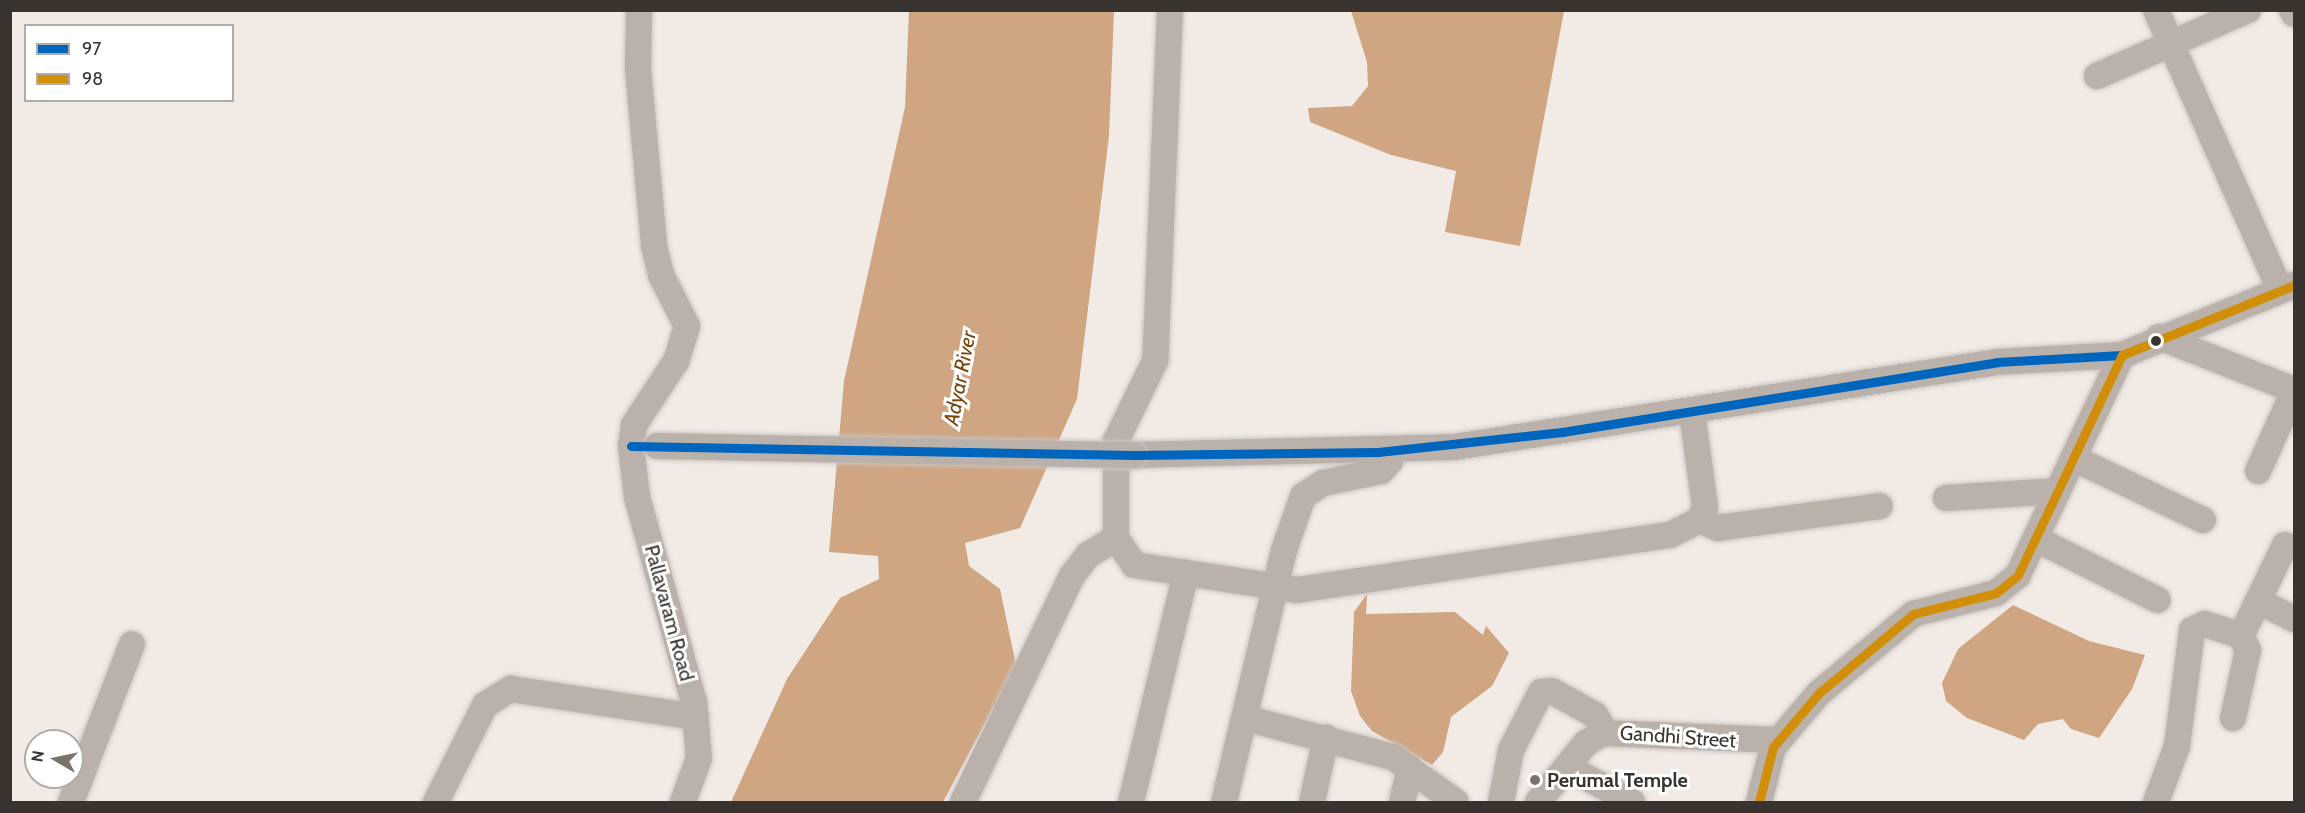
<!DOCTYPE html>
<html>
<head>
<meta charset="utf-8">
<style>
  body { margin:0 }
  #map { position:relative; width:2305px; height:813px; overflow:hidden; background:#f1eae5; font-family:Cabin,sans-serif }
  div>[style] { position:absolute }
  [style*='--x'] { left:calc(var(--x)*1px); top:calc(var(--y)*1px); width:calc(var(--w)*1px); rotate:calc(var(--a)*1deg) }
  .water>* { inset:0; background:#cfa582 }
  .roads { filter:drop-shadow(0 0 2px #cbc5c1) drop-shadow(0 0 2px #cbc5c1) }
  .minor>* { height:26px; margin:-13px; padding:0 13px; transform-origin:13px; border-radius:13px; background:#bab1aa }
  .bridges { filter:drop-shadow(0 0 2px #cbc5c1) drop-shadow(0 0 2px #cbc5c1) }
  .minor-bridge>* { height:26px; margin:-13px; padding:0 13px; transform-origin:13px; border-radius:13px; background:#bab1aa }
  .bus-1>* { height:9px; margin:-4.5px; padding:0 4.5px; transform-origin:4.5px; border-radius:4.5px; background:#0065bd }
  .bus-2>* { height:9px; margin:-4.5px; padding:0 4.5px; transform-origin:4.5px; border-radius:4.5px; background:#d18f09 }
  .dots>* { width:16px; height:16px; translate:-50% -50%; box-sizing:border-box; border:3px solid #fff; border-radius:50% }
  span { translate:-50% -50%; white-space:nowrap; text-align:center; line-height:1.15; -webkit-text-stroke:6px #fff; paint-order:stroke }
  .street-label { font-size:20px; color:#38332f }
  .poi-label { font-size:20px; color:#38332f; font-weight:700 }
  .left { translate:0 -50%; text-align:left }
  .water-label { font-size:21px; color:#7b4508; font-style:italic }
  .frame { position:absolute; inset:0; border:12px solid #38332f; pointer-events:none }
  .legend { position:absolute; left:24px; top:24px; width:210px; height:78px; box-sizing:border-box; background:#fff; border:2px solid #afadac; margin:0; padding:8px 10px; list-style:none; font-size:18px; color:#38332f }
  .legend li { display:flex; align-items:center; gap:12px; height:30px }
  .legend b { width:30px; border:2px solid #afadac }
  .north { position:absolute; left:24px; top:729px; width:60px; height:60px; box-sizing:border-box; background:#fff; border:2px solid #afadac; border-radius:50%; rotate:279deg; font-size:16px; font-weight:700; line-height:24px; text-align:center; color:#38332f }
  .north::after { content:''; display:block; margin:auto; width:21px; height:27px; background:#79736f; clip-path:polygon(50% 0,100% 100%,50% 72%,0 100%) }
</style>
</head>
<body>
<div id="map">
  <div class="water">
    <div style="clip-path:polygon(909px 11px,1114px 11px,1109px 136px,1077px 399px,1020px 528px,965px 543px,969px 566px,1000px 589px,1016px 665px,943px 802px,731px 802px,787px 679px,840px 598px,879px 579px,878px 556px,829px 552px,844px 381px,905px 107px)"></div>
    <div style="clip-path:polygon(1351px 11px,1564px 11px,1520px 246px,1445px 232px,1456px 171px,1391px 155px,1310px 122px,1308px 108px,1352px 106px,1368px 86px,1367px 62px)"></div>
    <div style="clip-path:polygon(1367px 594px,1366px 614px,1455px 612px,1483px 635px,1486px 626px,1509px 653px,1492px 686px,1451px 717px,1443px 752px,1432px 765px,1372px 731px,1360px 716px,1351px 691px,1354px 612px)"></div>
    <div style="clip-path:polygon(2013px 605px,2089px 641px,2145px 655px,2132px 689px,2099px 738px,2071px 729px,2063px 719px,2038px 724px,2024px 740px,1967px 718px,1946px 701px,1942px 683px,1958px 649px)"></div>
  </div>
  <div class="roads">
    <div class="minor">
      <div style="--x:639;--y:10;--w:59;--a:91"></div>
      <div style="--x:638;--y:69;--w:178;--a:84.8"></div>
      <div style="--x:654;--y:246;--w:30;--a:76"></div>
      <div style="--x:661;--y:275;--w:57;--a:63"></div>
      <div style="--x:687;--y:326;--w:37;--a:107"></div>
      <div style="--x:676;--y:361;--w:77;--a:123.3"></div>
      <div style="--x:634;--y:425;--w:21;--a:98"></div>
      <div style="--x:631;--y:446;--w:51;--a:83.3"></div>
      <div style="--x:637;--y:497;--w:213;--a:74.5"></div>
      <div style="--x:694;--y:702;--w:56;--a:84.9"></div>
      <div style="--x:699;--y:758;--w:47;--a:110"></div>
      <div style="--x:1170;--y:10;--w:351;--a:92.4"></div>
      <div style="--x:1155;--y:361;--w:89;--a:116"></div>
      <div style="--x:1116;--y:441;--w:97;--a:90"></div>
      <div style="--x:1116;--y:538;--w:32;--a:56"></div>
      <div style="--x:1134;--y:565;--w:165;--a:8.7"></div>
      <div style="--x:1297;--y:590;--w:377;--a:-8.4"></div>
      <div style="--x:1670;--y:535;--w:34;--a:-27"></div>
      <div style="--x:1700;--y:520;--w:14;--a:-69"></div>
      <div style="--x:1705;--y:507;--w:96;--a:-97.8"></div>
      <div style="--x:2156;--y:10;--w:306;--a:66.1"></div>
      <div style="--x:2292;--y:10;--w:4;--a:63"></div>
      <div style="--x:2097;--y:76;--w:165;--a:-23.6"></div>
      <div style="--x:2159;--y:337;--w:145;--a:21.4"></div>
      <div style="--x:1134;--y:455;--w:321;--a:-1.4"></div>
      <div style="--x:1455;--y:447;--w:549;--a:-8.91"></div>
      <div style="--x:1997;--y:362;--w:125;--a:-3.2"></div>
      <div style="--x:2073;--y:458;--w:144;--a:25.5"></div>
      <div style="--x:2258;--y:471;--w:88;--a:-65.8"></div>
      <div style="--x:1946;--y:498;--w:112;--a:-3.6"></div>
      <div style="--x:1700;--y:520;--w:20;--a:24"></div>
      <div style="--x:1718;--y:528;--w:163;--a:-7.7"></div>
      <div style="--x:2036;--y:539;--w:136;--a:26.6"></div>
      <div style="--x:2258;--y:601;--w:40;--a:26.6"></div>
      <div style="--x:2241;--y:636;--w:101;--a:-64.2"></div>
      <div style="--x:1245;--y:718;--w:153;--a:14.8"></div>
      <div style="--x:1393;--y:757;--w:77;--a:35.5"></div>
      <div style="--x:2233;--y:718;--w:70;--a:-77.6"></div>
      <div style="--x:2248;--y:650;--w:16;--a:-117"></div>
      <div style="--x:1567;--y:767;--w:74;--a:28.3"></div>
      <div style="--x:71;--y:802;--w:169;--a:-68.9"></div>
      <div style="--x:436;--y:802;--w:109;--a:-63.2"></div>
      <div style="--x:485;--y:705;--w:31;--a:-32"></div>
      <div style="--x:511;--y:689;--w:187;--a:8.6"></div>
      <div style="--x:963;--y:802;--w:251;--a:-64.3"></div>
      <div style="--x:1072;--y:576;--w:26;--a:-53"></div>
      <div style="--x:1088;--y:555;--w:33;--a:-31"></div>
      <div style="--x:1131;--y:802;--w:236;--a:-76.5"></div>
      <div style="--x:1224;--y:802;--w:259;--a:-76.6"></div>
      <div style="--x:1284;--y:550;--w:57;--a:-70.6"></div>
      <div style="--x:1303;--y:496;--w:24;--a:-33"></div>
      <div style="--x:1323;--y:483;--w:59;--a:-11.7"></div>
      <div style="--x:1381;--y:471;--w:13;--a:-48"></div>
      <div style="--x:1390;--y:461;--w:9;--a:-90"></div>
      <div style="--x:1312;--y:802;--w:66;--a:-77.7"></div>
      <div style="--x:1402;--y:802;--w:35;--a:-77"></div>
      <div style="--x:1501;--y:802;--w:53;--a:-79.1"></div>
      <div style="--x:1511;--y:750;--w:65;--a:-62.7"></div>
      <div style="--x:1541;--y:692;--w:11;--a:-5"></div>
      <div style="--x:1552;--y:691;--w:49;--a:29.2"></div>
      <div style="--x:1595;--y:715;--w:21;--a:59"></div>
      <div style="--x:1538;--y:802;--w:76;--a:-50.9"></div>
      <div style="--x:1586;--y:743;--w:20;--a:-30"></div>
      <div style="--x:1603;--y:733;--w:175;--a:2.3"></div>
      <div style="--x:1759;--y:802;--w:57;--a:-75.7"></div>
      <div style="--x:1773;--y:747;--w:71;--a:-49.6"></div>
      <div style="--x:1819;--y:693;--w:123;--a:-40"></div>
      <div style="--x:1913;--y:614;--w:86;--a:-14.2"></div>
      <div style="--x:1996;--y:593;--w:28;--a:-39"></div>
      <div style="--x:2018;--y:575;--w:243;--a:-64.7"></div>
      <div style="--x:2122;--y:355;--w:186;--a:-22.1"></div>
      <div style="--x:2156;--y:802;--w:60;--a:-69.4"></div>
      <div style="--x:2177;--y:746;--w:117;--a:-82.6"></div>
      <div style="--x:2192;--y:630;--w:14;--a:-25"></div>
      <div style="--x:2205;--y:624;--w:38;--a:18"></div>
    </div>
  </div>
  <div class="bridges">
    <div class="minor-bridge">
      <div style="--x:657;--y:446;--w:477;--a:1.1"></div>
    </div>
  </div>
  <div class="bus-1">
    <div style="--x:631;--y:446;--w:503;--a:1.03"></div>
    <div style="--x:1134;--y:455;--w:244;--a:-0.7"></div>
    <div style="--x:1378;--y:452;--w:185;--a:-6.2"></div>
    <div style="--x:1562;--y:432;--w:441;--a:-9.1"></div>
    <div style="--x:1997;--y:362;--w:125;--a:-3.2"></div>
  </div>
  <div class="bus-2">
    <div style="--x:1759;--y:802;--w:57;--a:-75.7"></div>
    <div style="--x:1773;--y:747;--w:71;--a:-49.6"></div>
    <div style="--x:1819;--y:693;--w:123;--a:-40"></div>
    <div style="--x:1913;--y:614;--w:86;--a:-14.2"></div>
    <div style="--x:1996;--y:593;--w:28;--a:-39"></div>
    <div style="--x:2018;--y:575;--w:243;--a:-64.7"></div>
    <div style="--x:2122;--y:355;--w:186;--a:-22.1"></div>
  </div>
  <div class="dots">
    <div style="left:2156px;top:341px;background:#38332f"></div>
    <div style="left:1535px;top:780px;background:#79736f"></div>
  </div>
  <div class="street-label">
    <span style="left:669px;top:613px;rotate:75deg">Pallavaram Road</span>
    <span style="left:1678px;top:737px;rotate:4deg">Gandhi Street</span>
  </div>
  <div class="poi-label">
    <span class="left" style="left:1547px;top:780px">Perumal Temple</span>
  </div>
  <div class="water-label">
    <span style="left:960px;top:378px;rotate:-79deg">Adyar River</span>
  </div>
  <div class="frame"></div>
  <ul class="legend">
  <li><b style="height:8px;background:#0065bd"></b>97</li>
  <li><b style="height:8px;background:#d18f09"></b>98</li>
  </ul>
  <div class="north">N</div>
</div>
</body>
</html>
